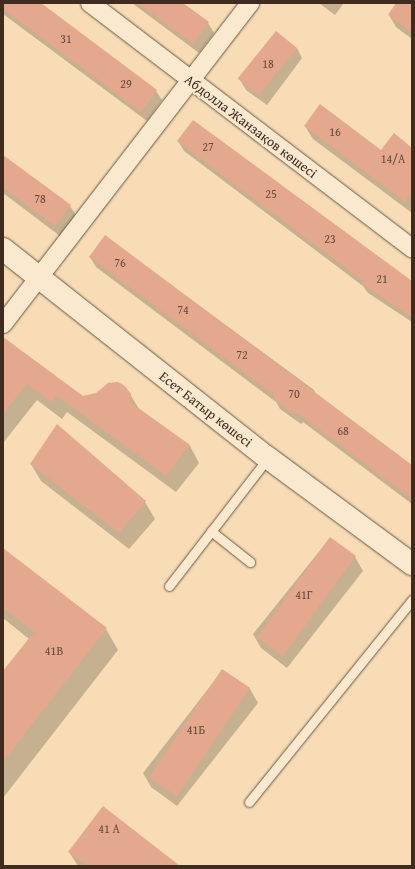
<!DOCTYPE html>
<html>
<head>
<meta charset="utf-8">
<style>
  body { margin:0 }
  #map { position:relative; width:415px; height:869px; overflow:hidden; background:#f7dcb5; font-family:"Gentium Book Plus",serif }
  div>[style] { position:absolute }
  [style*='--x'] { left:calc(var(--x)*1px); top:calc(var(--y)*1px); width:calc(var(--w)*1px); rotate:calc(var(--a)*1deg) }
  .shadow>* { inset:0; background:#0003 }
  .building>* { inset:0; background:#e3a88e; transform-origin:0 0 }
  .roads { filter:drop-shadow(0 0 1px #6d5744) drop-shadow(0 0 1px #6d5744) }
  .lane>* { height:9px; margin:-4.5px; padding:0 4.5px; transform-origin:4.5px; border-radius:4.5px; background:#fae8cf }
  .street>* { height:18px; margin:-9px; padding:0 9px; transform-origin:9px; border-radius:9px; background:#fae8cf }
  .secondary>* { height:22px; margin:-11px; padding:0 11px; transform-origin:11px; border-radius:11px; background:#fae8cf }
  span { translate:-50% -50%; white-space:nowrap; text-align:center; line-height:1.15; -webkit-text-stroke:3px #fae8cf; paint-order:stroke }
  .number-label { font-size:12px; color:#684a3b }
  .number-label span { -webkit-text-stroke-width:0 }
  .street-label { font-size:14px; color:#3f2b1f }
  .frame { position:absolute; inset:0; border:4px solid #3f2b1f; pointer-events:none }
</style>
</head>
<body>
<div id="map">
  <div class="shadow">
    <div style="clip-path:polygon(3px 3px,38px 3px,156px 91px,162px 100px,147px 121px,3px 14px)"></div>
    <div style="clip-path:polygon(132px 3px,181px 3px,208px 23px,214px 33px,199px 53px)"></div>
    <div style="clip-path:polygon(319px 3px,344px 3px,335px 15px)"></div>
    <div style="clip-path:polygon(398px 3px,412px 3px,412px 39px,396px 27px,389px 15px)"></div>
    <div style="clip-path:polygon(297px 48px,302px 58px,267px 105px,246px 90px,240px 80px)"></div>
    <div style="clip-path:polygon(305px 126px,381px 151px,412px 149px,412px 213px,313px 139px)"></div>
    <div style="clip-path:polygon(178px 141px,412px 285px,412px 322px,368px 293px,363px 286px,184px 151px)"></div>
    <div style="clip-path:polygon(3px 156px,70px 206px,76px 215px,60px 236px,3px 193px)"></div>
    <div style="clip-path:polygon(106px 237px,314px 390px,317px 396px,412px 467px,412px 504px,303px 422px,301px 424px,280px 409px,276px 402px,96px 267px,90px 257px)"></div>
    <div style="clip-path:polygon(3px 345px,83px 397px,130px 394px,139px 409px,190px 446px,199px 463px,176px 492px,67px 412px,62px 419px,37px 400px,3px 443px)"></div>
    <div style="clip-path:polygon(31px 464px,145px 502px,155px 519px,129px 549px,41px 481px)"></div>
    <div style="clip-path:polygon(330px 538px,355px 557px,363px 571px,287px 668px,261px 648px,253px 634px)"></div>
    <div style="clip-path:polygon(3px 549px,106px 629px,118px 650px,3px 798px,3px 673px,29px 639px,3px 618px)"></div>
    <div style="clip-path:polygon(222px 671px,250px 689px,258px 703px,177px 806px,151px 787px,143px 773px)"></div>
    <div style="clip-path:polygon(69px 852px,179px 866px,78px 866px)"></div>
  </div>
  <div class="building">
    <div style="clip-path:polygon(3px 3px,41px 3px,157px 90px,141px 112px,3px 9px)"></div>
    <div style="clip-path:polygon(137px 3px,183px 3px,209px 22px,193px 44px)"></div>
    <div style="clip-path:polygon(396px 3px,412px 3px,412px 33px,388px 15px)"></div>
    <div style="left:276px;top:31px;width:27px;height:61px;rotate:39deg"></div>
    <div style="clip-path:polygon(320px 104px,381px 150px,394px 133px,412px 148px,412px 193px,405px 202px,304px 126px)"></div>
    <div style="clip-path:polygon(193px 120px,412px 281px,412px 318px,361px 283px,363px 281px,177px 141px)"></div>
    <div style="clip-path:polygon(3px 155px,71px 205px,55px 226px,3px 188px)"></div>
    <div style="clip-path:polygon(105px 235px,412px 465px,412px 499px,297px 413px,295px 415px,273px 399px,275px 396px,89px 257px)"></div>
    <div style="clip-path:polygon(3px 337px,83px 396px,96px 393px,108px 383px,118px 382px,125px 386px,131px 394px,130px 402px,190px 445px,166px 476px,57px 396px,51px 402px,27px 384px,3px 414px)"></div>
    <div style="clip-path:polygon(57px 424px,146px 501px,119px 533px,30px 464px)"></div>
    <div style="left:330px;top:537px;width:32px;height:124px;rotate:36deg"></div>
    <div style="clip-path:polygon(3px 548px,107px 628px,3px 762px,3px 671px,34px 632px,3px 608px)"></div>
    <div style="left:222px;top:669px;width:34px;height:131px;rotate:34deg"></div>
    <div style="clip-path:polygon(103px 806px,180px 866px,87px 866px,68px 852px)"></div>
  </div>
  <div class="roads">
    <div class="lane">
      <div style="--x:211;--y:531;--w:50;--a:38.5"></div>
      <div style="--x:169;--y:586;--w:162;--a:-52.3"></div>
      <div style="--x:249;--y:802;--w:260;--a:-51.1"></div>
    </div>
    <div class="street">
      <div style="--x:90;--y:3;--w:405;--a:37.3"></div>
      <div style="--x:3;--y:324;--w:405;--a:-52.4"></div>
    </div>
    <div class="secondary">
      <div style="--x:3;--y:249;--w:337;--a:38.3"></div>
      <div style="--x:268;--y:458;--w:179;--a:36.4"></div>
    </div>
  </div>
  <div class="number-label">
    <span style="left:66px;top:39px">31</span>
    <span style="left:268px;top:64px">18</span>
    <span style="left:126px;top:84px">29</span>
    <span style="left:335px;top:132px">16</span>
    <span style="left:208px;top:147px">27</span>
    <span style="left:393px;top:159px">14/А</span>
    <span style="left:271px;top:194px">25</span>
    <span style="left:40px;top:199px">78</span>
    <span style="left:330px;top:239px">23</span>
    <span style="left:120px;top:263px">76</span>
    <span style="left:382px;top:279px">21</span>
    <span style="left:183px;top:310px">74</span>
    <span style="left:242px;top:355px">72</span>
    <span style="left:294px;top:394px">70</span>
    <span style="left:343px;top:431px">68</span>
    <span style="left:304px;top:595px">41Г</span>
    <span style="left:54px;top:651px">41В</span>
    <span style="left:196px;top:730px">41Б</span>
    <span style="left:109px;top:829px">41 А</span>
  </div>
  <div class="street-label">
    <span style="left:251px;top:126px;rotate:37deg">Абдолла Жанзақов көшесі</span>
    <span style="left:206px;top:409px;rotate:38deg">Есет Батыр көшесі</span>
  </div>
  <div class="frame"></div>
</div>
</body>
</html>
